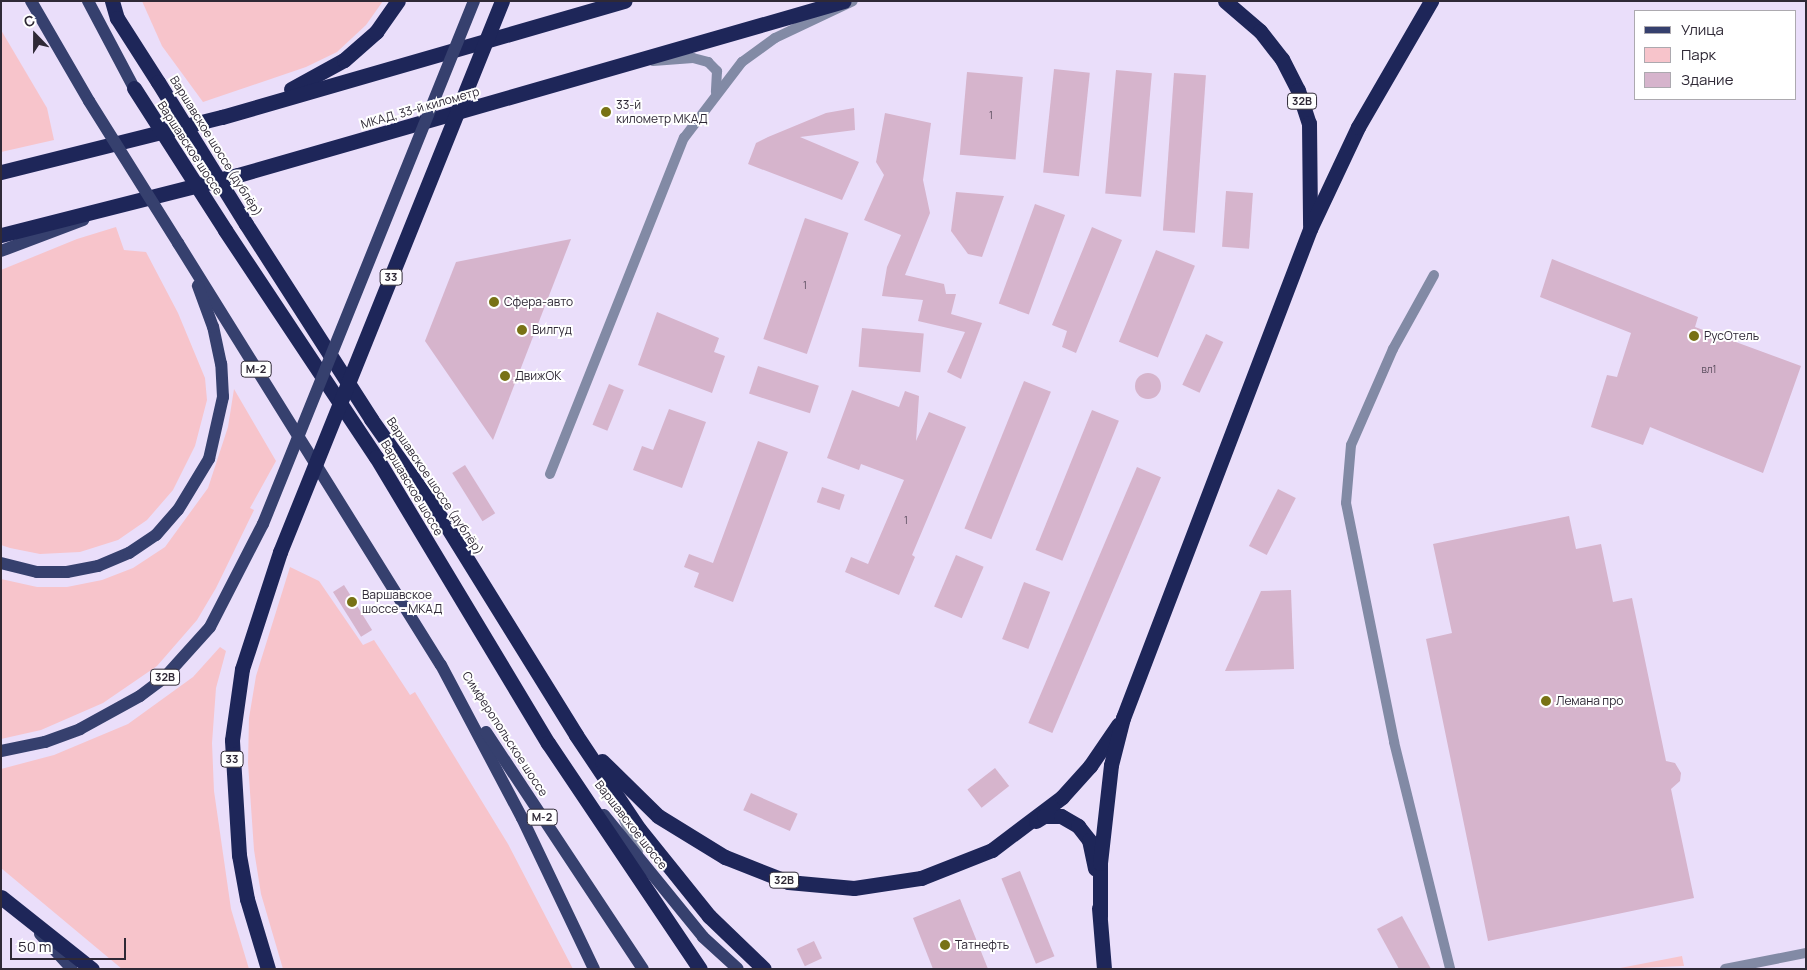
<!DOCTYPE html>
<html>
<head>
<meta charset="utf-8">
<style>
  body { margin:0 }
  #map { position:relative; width:1807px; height:970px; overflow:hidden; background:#eadefa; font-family:Manrope,sans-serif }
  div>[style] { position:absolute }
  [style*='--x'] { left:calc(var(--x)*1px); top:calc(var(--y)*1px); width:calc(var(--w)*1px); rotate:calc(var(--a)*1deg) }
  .green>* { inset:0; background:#f7c4cb }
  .building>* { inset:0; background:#d6b4cc; transform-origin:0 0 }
  .round { border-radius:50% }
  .street>* { height:10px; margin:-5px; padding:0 5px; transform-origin:5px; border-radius:5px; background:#828aa5 }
  .primary>* { height:12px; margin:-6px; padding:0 6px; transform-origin:6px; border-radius:6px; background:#36406e }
  .highway>* { height:15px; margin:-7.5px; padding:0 7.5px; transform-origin:7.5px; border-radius:7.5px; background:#1e2659 }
  .primary-bridge>* { height:12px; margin:-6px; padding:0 6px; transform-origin:6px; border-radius:6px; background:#36406e }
  .highway-bridge>* { height:15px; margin:-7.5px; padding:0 7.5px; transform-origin:7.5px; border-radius:7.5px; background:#1e2659 }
  .dots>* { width:14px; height:14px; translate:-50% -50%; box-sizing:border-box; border:2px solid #fff; border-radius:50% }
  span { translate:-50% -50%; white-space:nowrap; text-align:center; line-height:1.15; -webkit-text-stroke:4px #fff; paint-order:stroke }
  .number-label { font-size:10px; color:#594c5c }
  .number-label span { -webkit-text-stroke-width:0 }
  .shield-label span { padding:1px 4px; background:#fff; border:1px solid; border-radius:4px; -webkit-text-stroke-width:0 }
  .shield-label { font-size:11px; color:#2f2936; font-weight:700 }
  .poi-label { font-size:12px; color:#2f2936 }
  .left { translate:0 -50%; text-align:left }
  .street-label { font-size:12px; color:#2f2936 }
  .frame { position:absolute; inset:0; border:2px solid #2f2936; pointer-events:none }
  .legend { position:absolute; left:1634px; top:10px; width:162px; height:90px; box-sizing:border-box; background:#fff; border:1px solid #aca9af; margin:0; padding:6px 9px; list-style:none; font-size:15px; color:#2f2936 }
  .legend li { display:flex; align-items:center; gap:10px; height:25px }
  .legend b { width:25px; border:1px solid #aca9af }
  .north { position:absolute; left:10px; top:10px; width:50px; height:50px; -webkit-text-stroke:4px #fff; paint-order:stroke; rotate:338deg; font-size:14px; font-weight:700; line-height:20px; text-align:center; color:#2f2936 }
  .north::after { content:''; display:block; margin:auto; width:18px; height:22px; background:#2f2936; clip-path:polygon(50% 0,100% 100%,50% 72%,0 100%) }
  .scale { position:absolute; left:10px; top:938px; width:116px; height:22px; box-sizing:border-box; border:2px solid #2f2936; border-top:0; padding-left:6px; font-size:15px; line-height:18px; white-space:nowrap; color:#2f2936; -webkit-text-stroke:4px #fff; paint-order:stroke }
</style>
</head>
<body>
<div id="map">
  <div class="green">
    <div style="clip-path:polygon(142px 1px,383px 1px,366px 25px,337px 52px,306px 67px,203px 102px,162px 46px)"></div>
    <div style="clip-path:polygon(1px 30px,47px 108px,54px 140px,1px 152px)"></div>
    <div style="clip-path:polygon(116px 227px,124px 250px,146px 252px,178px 313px,205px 378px,207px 400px,195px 446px,173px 490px,147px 520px,118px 540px,80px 552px,40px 554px,10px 548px,1px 545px,1px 270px,77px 239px)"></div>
    <div style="clip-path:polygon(234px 389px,276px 461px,250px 508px,254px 510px,216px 588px,197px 620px,157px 666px,103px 703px,41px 730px,1px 739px,1px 579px,37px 587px,67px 587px,102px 580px,133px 568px,165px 547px,208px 488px,228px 427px)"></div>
    <div style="clip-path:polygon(290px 567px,319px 581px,363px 645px,374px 640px,410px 695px,415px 692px,508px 844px,573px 969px,283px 969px,261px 894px,254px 850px,248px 763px,249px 718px,256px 676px)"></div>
    <div style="clip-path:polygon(220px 647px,226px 651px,216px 688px,212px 743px,214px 791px,231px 909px,249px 969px,122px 969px,1px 868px,1px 769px,54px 755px,128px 724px,193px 677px)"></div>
    <div style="clip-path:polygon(1682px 956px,1684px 966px,1615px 969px)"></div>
  </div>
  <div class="building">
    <div style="left:1054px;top:69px;width:36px;height:104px;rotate:6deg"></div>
    <div style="left:1116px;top:70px;width:36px;height:124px;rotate:5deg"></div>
    <div style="left:967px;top:72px;width:56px;height:83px;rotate:5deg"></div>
    <div style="left:1174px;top:73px;width:32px;height:158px;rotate:4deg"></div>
    <div style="clip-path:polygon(854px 108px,855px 130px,800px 137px,859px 162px,842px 200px,748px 164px,756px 143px,768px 137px,826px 113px)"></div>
    <div style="clip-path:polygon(885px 113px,931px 123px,923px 180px,930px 213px,905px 275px,944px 284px,946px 294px,956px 294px,951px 314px,982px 323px,961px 379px,947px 372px,965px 332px,918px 321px,923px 300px,882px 296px,887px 267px,901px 235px,864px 220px,884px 175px,876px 162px)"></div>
    <div style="left:1226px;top:191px;width:27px;height:56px;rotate:4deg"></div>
    <div style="clip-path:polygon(956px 192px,1004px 196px,982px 257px,968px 254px,951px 231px)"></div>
    <div style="left:1035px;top:204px;width:32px;height:106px;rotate:20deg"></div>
    <div style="left:805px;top:218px;width:46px;height:128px;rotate:19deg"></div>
    <div style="clip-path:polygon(1092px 227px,1122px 240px,1076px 353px,1062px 347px,1067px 331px,1052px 325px)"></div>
    <div style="clip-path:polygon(571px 239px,493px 440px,425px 341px,456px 262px)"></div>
    <div style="left:1156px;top:250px;width:42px;height:99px;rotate:22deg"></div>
    <div style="clip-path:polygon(1552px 259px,1698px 317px,1695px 327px,1801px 366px,1763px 473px,1650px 427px,1643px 445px,1591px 427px,1607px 375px,1617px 377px,1631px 333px,1540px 297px)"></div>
    <div style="clip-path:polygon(657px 312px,719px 338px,714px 352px,725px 356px,712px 393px,638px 365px)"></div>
    <div style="left:862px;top:328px;width:62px;height:39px;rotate:5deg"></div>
    <div style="left:1206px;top:334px;width:19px;height:56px;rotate:25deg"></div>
    <div style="left:758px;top:366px;width:64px;height:29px;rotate:18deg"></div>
    <div class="round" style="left:1135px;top:373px;width:26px;height:26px"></div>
    <div style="left:1024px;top:381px;width:29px;height:159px;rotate:22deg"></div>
    <div style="left:609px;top:384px;width:16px;height:44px;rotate:22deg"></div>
    <div style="clip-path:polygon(852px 390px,899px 407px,905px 391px,919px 396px,916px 441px,929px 412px,966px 427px,912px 555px,915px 557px,899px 595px,845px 572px,851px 557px,868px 564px,904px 480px,861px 464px,859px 470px,827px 458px)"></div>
    <div style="clip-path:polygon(669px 409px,706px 422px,682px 488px,633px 470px,642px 446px,653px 450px)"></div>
    <div style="left:1092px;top:410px;width:29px;height:151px;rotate:22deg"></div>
    <div style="clip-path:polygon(758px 441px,788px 452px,733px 602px,694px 587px,699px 573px,684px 567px,689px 554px,713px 563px)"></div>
    <div style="left:465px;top:465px;width:57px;height:15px;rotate:58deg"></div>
    <div style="left:1137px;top:467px;width:26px;height:278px;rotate:23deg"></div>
    <div style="left:822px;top:487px;width:24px;height:16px;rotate:19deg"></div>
    <div style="left:1278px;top:489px;width:20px;height:64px;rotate:27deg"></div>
    <div style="clip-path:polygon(1569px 516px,1576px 549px,1601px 544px,1613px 602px,1632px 598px,1666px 761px,1675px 763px,1681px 773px,1680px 781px,1671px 789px,1694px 898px,1488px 941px,1426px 639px,1452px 633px,1433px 544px)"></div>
    <div style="left:956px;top:555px;width:30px;height:56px;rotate:23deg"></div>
    <div style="left:1024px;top:582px;width:28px;height:61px;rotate:21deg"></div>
    <div style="left:344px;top:585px;width:53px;height:13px;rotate:58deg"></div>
    <div style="clip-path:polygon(1291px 590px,1294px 669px,1225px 671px,1261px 591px)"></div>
    <div style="left:995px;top:768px;width:23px;height:35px;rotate:52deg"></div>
    <div style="left:751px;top:793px;width:51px;height:19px;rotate:24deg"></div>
    <div style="left:1020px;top:871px;width:92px;height:20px;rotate:68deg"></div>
    <div style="clip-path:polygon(960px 899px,988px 969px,933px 969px,913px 918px)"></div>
    <div style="clip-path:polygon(1402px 916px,1431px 969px,1399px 969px,1377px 929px)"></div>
    <div style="left:814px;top:941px;width:19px;height:19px;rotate:65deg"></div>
  </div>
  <div class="street">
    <div style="--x:653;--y:61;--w:40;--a:-4.3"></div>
    <div style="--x:693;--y:58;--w:16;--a:15"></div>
    <div style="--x:708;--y:62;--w:13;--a:45"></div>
    <div style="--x:717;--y:71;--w:21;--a:93"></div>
    <div style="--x:1434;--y:275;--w:85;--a:119"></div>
    <div style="--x:1393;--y:349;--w:105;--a:113.6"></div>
    <div style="--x:1351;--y:445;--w:58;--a:94.9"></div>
    <div style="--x:1346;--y:503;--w:244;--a:78.6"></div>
    <div style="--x:1394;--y:742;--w:234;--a:76.1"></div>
    <div style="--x:550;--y:474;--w:362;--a:-68.3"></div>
    <div style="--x:684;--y:138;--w:96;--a:-52.7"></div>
    <div style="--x:742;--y:62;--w:41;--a:-36"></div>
    <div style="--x:775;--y:38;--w:86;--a:-25.4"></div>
    <div style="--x:618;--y:806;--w:50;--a:66.5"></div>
    <div style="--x:1725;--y:969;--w:83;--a:-11.2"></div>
  </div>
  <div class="primary">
    <div style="--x:31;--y:1;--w:116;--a:59.9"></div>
    <div style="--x:88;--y:1;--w:98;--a:62.1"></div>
    <div style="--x:178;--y:243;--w:497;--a:58.1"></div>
    <div style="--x:441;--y:665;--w:173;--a:62.1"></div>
    <div style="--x:522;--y:818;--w:167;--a:64.5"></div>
    <div style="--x:1;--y:251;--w:88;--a:-20.7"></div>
    <div style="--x:1;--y:563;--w:37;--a:14"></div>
    <div style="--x:37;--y:572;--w:30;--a:0"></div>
    <div style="--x:67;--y:572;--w:32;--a:-11"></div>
    <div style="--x:98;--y:566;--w:34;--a:-23"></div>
    <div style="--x:129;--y:553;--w:32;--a:-34"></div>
    <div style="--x:156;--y:535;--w:33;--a:-49"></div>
    <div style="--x:178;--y:510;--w:60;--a:-58.7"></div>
    <div style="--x:209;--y:459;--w:64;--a:-77.3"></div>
    <div style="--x:223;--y:397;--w:33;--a:-93"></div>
    <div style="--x:221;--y:364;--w:38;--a:-102"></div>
    <div style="--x:213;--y:327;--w:44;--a:-110.1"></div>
    <div style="--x:486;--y:732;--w:284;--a:56.5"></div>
    <div style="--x:1;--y:751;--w:45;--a:-11.6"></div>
    <div style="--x:45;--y:742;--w:37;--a:-20"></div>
    <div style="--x:80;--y:729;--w:68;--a:-28.8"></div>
    <div style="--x:140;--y:696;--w:31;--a:-37"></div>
    <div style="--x:165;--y:677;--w:67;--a:-48"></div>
    <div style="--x:210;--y:627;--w:116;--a:-62.8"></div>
    <div style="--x:604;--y:815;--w:157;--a:50.9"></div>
    <div style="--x:703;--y:937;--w:47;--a:42.4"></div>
    <div style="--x:40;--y:934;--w:47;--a:47.6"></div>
  </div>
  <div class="highway">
    <div style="--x:112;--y:1;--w:18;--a:74"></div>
    <div style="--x:117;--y:18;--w:76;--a:57.4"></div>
    <div style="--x:1225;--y:1;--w:46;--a:40.6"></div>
    <div style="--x:1260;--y:31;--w:36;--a:52"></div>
    <div style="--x:1282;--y:59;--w:35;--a:63"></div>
    <div style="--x:1298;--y:90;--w:35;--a:72"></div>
    <div style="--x:1309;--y:123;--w:102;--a:89.4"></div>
    <div style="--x:291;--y:89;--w:60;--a:-28.7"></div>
    <div style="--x:344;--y:60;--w:43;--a:-41.2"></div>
    <div style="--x:376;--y:32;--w:38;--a:-55"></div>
    <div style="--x:1;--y:172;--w:228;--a:-14"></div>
    <div style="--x:222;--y:117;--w:419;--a:-16.1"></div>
    <div style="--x:246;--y:224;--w:232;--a:57.3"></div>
    <div style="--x:371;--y:419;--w:130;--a:54.7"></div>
    <div style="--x:446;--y:525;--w:247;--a:58.2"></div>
    <div style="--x:576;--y:735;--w:113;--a:56.2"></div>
    <div style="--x:639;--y:829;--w:112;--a:51.2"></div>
    <div style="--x:709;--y:916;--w:76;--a:43.9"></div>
    <div style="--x:225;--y:230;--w:273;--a:56.4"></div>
    <div style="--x:376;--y:457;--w:334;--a:59"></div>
    <div style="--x:548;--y:743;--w:272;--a:56.1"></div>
    <div style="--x:1;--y:235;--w:244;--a:-14.2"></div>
    <div style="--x:238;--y:175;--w:630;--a:-16.02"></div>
    <div style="--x:602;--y:761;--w:78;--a:44.5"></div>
    <div style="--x:658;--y:816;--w:79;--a:31.5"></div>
    <div style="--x:725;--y:857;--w:68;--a:21.6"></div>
    <div style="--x:788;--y:882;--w:66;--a:5.2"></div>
    <div style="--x:854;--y:888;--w:68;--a:-8.5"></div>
    <div style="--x:921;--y:878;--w:76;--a:-21.5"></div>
    <div style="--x:992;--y:850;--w:88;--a:-37.1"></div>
    <div style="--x:1062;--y:797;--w:42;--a:-47.9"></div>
    <div style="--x:1090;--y:766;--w:50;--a:-55.7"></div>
    <div style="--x:1036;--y:821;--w:9;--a:-32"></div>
    <div style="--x:1044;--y:816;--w:17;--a:0"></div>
    <div style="--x:1061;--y:816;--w:20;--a:30"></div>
    <div style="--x:1078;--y:826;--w:18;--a:52"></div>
    <div style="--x:1089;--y:840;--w:29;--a:78"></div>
    <div style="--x:1;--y:897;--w:116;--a:38.4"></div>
    <div style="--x:1099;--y:908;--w:61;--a:85.3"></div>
    <div style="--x:1100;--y:916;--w:53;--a:-90"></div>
    <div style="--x:1100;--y:863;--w:99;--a:-83.6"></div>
    <div style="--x:1111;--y:765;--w:49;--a:-75.7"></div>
    <div style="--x:1123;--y:718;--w:524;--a:-69.07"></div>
    <div style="--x:1310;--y:229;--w:113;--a:-64.8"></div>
    <div style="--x:1358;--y:127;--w:146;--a:-59.9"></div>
    <div style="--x:268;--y:969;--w:73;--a:-106.7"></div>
    <div style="--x:247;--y:899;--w:45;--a:-100.3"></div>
    <div style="--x:239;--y:855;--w:115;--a:-93.5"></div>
    <div style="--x:232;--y:740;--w:72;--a:-82"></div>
    <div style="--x:242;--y:669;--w:123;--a:-72"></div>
  </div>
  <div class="primary-bridge">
    <div style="--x:89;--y:101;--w:168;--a:57.9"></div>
    <div style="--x:263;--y:524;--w:564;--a:-68.03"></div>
  </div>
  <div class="highway-bridge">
    <div style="--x:158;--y:82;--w:167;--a:58.2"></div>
    <div style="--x:134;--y:88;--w:169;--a:57.3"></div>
    <div style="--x:280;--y:552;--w:594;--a:-68.06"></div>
  </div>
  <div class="dots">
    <div style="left:606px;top:112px;background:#787215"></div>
    <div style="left:494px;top:302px;background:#787215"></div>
    <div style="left:522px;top:330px;background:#787215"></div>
    <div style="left:1694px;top:336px;background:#787215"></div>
    <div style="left:505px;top:376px;background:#787215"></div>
    <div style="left:352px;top:602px;background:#787215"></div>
    <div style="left:1546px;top:701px;background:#787215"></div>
    <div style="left:945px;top:945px;background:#787215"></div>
  </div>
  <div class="number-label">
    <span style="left:991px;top:116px">1</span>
    <span style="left:805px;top:286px">1</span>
    <span style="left:1709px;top:370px">вл1</span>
    <span style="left:906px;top:521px">1</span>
  </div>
  <div class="shield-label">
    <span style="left:1302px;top:101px">32B</span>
    <span style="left:391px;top:277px">33</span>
    <span style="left:256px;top:369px">М-2</span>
    <span style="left:165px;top:677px">32B</span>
    <span style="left:232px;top:759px">33</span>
    <span style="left:542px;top:817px">М-2</span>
    <span style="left:784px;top:880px">32B</span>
  </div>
  <div class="poi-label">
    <span class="left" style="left:616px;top:112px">33-й<br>километр МКАД</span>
    <span class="left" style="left:504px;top:302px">Сфера-авто</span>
    <span class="left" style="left:532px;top:330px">Вилгуд</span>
    <span class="left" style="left:1704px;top:336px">РусОтель</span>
    <span class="left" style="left:515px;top:376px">ДвижОК</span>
    <span class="left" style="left:362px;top:602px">Варшавское<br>шоссе - МКАД</span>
    <span class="left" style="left:1556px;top:701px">Лемана про</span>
    <span class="left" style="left:955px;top:945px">Татнефть</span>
  </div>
  <div class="street-label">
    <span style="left:420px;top:108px;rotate:-16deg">МКАД, 33-й километр</span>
    <span style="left:216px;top:146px;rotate:58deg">Варшавское шоссе (дублёр)</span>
    <span style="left:190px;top:148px;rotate:57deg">Варшавское шоссе</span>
    <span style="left:435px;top:486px;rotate:56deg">Варшавское шоссе (дублёр)</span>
    <span style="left:412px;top:488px;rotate:59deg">Варшавское шоссе</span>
    <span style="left:505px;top:734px;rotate:57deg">Симферопольское шоссе</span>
    <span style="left:631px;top:825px;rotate:52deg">Варшавское шоссе</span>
  </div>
  <div class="frame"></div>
  <ul class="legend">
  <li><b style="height:6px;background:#36406e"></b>Улица</li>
  <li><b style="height:14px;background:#f7c4cb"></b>Парк</li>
  <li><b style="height:14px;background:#d6b4cc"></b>Здание</li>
  </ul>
  <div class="north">С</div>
  <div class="scale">50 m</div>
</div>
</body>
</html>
